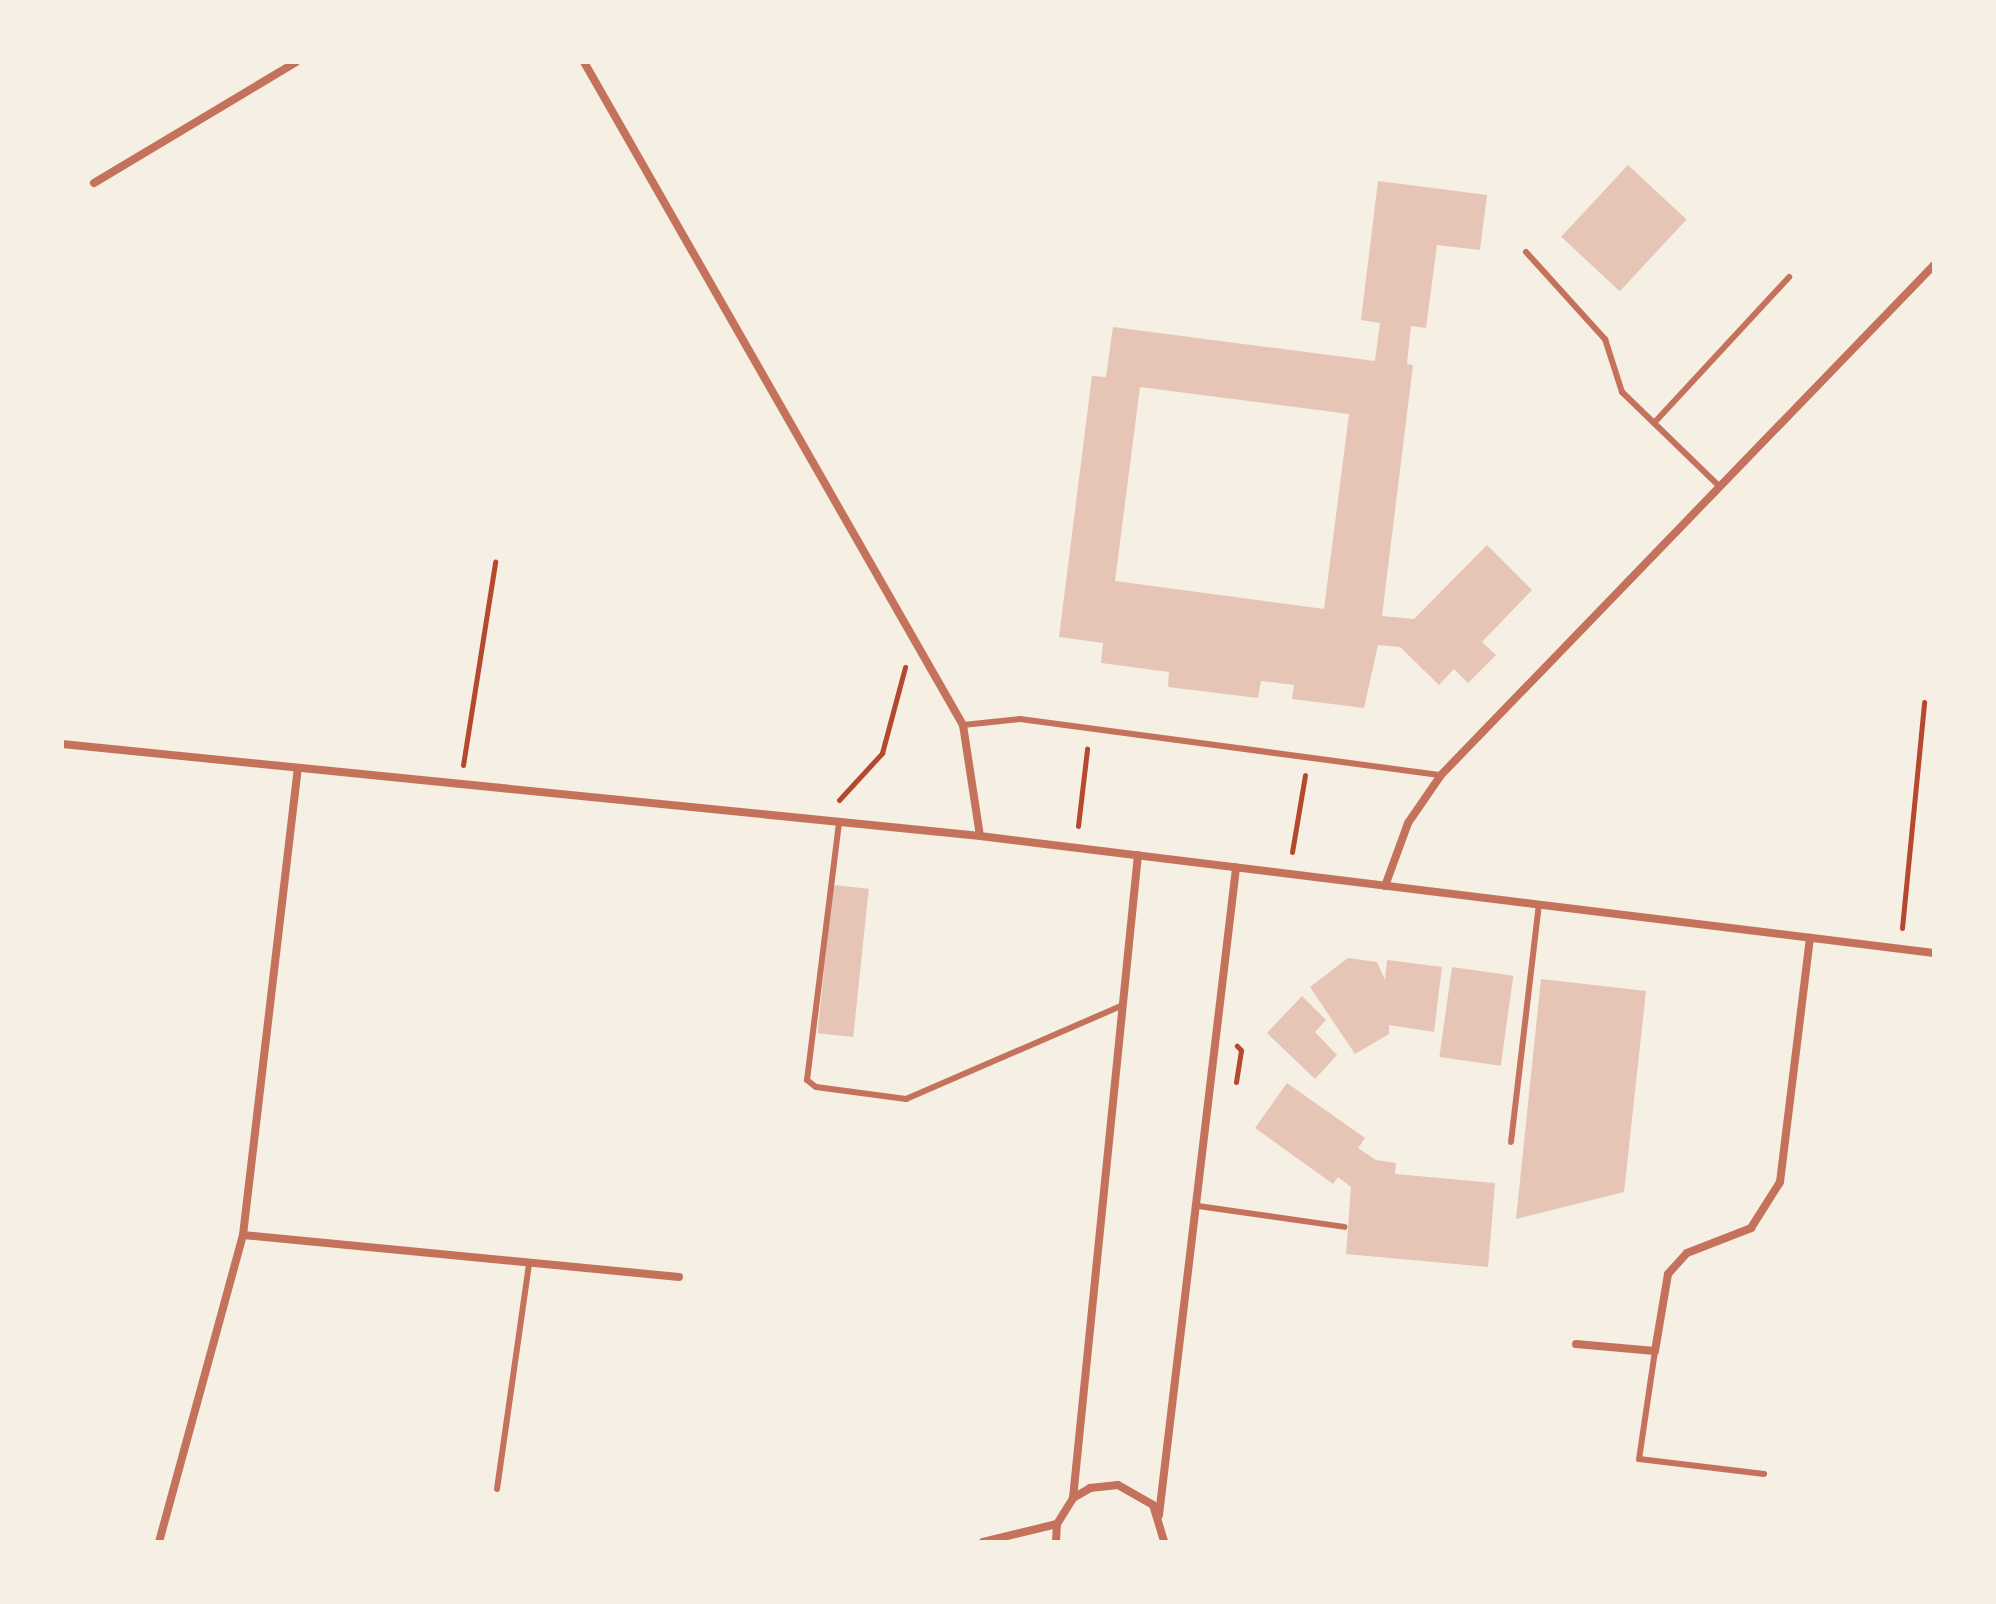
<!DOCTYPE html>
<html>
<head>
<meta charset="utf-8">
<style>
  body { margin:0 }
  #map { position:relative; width:1996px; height:1604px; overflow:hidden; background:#f6efe4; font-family:Literata,serif }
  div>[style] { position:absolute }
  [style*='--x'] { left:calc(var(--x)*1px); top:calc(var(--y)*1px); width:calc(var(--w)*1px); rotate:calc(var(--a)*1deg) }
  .building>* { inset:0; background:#e6c5b7; transform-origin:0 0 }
  .path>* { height:5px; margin:-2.5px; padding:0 2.5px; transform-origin:2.5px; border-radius:2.5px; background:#b5482f }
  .service>* { height:6px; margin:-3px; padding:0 3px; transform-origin:3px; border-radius:3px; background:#c5725c }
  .minor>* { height:8px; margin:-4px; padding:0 4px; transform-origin:4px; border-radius:4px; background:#c5725c }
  span { translate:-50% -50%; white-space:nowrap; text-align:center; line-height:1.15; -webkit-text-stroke:8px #f6efe4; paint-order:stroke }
  .frame { position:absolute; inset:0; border:64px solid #f6efe4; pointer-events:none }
</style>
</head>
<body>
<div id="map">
  <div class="building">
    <div style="left:1628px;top:165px;width:80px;height:98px;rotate:43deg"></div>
    <div style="clip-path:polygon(evenodd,1378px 181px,1487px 195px,1480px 250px,1437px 245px,1426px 328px,1411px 326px,1407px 364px,1413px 365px,1382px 616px,1414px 619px,1487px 545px,1532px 590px,1482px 642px,1496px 655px,1468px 683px,1454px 669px,1439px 685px,1400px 647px,1378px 645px,1364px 708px,1292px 699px,1294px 685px,1261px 681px,1258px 698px,1168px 687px,1169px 672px,1101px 663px,1103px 643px,1059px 637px,1092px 376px,1106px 377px,1113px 327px,1375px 361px,1380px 323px,1361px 320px,1378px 181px,1140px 387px,1349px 414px,1324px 609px,1115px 581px,1140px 387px)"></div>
    <div style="left:833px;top:885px;width:36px;height:149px;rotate:6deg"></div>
    <div style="clip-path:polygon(1348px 958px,1377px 962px,1385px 980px,1387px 960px,1442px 967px,1434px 1032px,1389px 1025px,1389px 1034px,1355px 1054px,1310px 987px)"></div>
    <div style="left:1452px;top:967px;width:62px;height:91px;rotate:8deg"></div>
    <div style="clip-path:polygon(1541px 979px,1646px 991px,1624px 1192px,1516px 1219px)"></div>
    <div style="clip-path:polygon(1302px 996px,1326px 1020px,1315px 1032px,1337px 1055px,1315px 1079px,1267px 1033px)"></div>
    <div style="clip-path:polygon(1287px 1083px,1365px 1138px,1358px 1148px,1376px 1160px,1396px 1163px,1395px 1174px,1495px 1183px,1488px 1267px,1346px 1254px,1351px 1187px,1338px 1177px,1333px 1184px,1255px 1128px)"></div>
  </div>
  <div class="path">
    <div style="--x:463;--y:765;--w:206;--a:-81"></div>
    <div style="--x:839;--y:800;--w:64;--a:-47.5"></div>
    <div style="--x:882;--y:753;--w:89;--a:-75"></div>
    <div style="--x:1078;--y:826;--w:78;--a:-83.3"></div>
    <div style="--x:1292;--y:852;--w:78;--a:-80.4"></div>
    <div style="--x:1902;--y:928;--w:227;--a:-84.4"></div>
    <div style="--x:1236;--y:1082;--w:32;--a:-81"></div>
    <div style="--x:1241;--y:1050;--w:6;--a:-135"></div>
  </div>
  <div class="service">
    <div style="--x:1526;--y:252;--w:118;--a:47.8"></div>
    <div style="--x:1605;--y:339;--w:56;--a:72.2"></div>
    <div style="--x:1622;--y:392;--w:136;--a:44.1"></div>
    <div style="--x:1654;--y:423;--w:199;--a:-47.2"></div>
    <div style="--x:963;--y:725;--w:57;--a:-6"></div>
    <div style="--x:1020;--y:719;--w:425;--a:7.6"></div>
    <div style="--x:839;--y:823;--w:259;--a:97.1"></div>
    <div style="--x:807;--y:1080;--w:11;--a:38"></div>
    <div style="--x:816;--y:1087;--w:91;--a:7.6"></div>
    <div style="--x:906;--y:1099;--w:236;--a:-23.4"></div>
    <div style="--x:1511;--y:1142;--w:239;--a:-83.3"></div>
    <div style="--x:1198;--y:1206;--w:148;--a:8.1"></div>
    <div style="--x:1655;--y:1351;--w:109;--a:98.4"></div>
    <div style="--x:1639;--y:1459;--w:126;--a:6.8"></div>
    <div style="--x:497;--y:1489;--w:228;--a:-81.9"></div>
  </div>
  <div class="minor">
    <div style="--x:584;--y:62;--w:764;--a:60.25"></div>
    <div style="--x:963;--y:725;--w:112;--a:81.3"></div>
    <div style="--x:94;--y:183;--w:235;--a:-30.9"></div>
    <div style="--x:62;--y:744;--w:923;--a:5.72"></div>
    <div style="--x:980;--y:836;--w:961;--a:6.99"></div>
    <div style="--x:1385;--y:886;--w:67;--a:-69.9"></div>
    <div style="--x:1408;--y:823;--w:58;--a:-55.5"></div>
    <div style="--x:1441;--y:775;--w:709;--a:-45.97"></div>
    <div style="--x:243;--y:1235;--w:438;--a:5.5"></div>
    <div style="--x:1576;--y:1344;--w:79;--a:5.1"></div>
    <div style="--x:1655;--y:1351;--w:78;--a:-80.4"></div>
    <div style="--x:1668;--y:1274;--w:28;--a:-48"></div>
    <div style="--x:1687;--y:1253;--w:69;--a:-21.3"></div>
    <div style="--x:1751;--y:1228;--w:54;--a:-57.8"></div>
    <div style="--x:1780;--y:1182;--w:246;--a:-83"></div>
    <div style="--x:1073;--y:1498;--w:646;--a:-84.23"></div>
    <div style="--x:1159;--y:1515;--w:652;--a:-83.21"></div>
    <div style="--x:159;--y:1542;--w:318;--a:-74.7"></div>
    <div style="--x:243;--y:1235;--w:468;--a:-83.3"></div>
    <div style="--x:983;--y:1542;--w:76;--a:-13.7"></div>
    <div style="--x:1056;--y:1542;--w:18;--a:-87"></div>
    <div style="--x:1057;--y:1524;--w:31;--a:-58"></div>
    <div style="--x:1073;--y:1498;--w:20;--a:-30"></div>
    <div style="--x:1090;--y:1488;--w:28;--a:-6"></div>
    <div style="--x:1118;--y:1485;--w:40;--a:29.7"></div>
    <div style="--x:1153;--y:1505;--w:39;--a:73"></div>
  </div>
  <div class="frame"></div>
</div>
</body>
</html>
